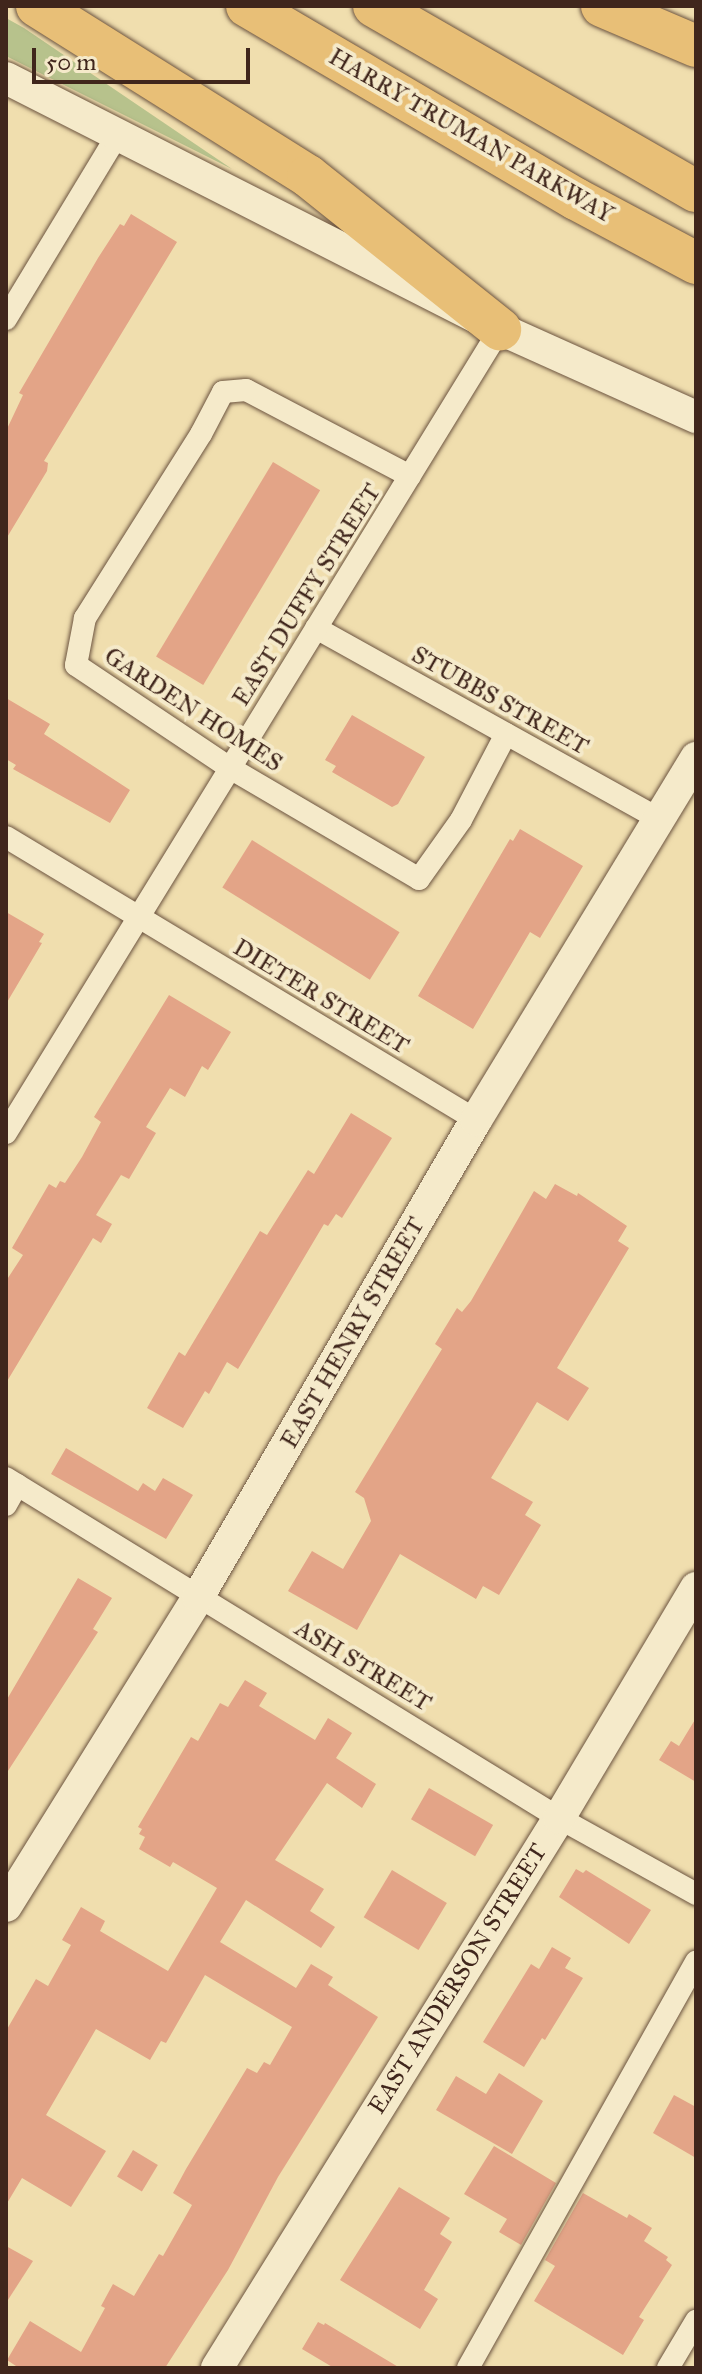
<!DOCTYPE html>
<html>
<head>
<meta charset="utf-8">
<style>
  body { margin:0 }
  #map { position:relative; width:702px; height:2374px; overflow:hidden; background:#f0deae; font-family:"IM FELL Great Primer",serif }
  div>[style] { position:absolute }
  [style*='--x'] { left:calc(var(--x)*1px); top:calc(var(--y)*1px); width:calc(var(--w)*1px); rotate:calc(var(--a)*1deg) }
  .green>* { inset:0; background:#b7c28c }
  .building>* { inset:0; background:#e3a487; transform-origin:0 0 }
  .roads { filter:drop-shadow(0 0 2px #6c5440) drop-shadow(0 0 2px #6c5440) }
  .minor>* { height:22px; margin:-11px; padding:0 11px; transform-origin:11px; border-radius:11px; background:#f5eaca }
  .secondary>* { height:32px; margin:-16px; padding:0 16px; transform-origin:16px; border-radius:16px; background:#f5eaca }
  .motorway>* { height:42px; margin:-21px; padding:0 21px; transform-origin:21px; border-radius:21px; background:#e8bf77 }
  span { translate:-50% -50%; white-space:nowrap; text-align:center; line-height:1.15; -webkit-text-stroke:8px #f5eaca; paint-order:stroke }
  .street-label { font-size:24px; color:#40261c }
  .frame { position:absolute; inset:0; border:8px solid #40261c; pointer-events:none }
  .scale { position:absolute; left:32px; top:48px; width:218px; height:36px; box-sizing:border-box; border:4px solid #40261c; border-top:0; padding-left:10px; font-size:24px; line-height:28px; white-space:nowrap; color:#40261c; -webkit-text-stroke:6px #f5eaca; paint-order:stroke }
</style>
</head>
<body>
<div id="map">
  <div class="green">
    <div style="clip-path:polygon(6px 18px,24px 28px,232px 169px,6px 56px)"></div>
  </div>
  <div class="building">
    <div style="clip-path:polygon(131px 214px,177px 242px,44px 461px,48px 463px,47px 471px,6px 539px,6px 431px,23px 395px,19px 393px,98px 258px,120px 224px,124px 226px)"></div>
    <div style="left:273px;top:462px;width:55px;height:227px;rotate:31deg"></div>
    <div style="clip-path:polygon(6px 698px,50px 724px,44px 734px,130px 790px,110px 823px,13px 769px,16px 765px,6px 759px)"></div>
    <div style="clip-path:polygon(352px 715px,425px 757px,398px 804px,392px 807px,332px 772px,336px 766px,325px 760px)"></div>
    <div style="clip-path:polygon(520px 829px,583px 866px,540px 938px,530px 932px,473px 1029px,418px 996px,510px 839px,513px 841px)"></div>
    <div style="left:252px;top:840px;width:174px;height:56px;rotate:32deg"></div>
    <div style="clip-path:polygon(6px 912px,44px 934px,39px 942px,42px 943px,6px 1004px)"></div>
    <div style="clip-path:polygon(169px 995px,231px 1032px,208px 1070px,202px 1066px,185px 1097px,170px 1088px,146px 1127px,156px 1133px,129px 1179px,121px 1175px,96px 1215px,112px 1224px,101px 1243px,93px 1238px,6px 1383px,6px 1281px,23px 1255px,12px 1248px,49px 1184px,56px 1188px,60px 1181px,65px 1183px,82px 1157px,101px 1122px,94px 1117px)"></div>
    <div style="clip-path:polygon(351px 1113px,392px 1138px,342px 1218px,336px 1214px,328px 1226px,324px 1224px,238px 1369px,227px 1362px,209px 1394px,205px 1391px,183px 1428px,147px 1408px,179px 1352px,185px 1356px,260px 1231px,267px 1235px,308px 1170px,314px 1174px)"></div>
    <div style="clip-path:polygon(555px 1184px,577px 1196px,578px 1193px,627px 1226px,618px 1241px,629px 1248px,557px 1368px,589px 1388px,568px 1421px,537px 1402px,491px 1478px,533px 1502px,525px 1515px,541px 1525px,499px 1595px,483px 1586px,476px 1599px,400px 1554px,357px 1630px,288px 1591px,312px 1551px,343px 1569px,371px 1521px,364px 1498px,355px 1492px,442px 1349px,435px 1344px,457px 1308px,462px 1312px,471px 1301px,534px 1191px,546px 1199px)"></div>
    <div style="clip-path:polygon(66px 1448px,138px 1491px,143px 1483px,155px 1491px,163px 1478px,193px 1495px,166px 1539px,51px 1474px)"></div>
    <div style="clip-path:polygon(78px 1578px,112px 1598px,93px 1629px,98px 1632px,6px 1774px,6px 1701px)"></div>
    <div style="clip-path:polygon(245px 1680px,267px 1693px,259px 1706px,315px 1740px,328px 1718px,352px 1733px,336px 1758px,376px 1784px,362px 1808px,327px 1783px,275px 1860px,324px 1889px,310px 1911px,335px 1927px,321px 1948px,246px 1900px,220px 1942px,296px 1988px,311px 1964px,333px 1977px,328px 1985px,378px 2017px,278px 2177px,228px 2270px,165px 2368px,19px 2368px,7px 2360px,30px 2321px,81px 2352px,105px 2308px,101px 2306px,113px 2284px,134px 2296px,159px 2254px,163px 2256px,192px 2205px,173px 2193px,186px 2169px,247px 2068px,257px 2073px,264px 2062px,270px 2065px,292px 2027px,205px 1975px,166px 2043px,161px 2041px,150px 2060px,96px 2029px,46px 2115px,106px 2151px,71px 2207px,22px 2178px,6px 2205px,6px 2031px,36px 1979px,48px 1986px,71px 1945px,62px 1940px,81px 1907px,105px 1921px,100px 1931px,168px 1971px,217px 1888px,173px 1862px,170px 1867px,139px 1849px,145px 1837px,139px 1834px,142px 1829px,138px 1827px,191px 1737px,198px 1741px,220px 1703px,228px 1707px)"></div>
    <div style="clip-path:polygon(696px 1718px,696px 1782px,659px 1760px,671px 1741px,679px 1746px)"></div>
    <div style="left:429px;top:1788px;width:74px;height:36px;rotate:30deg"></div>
    <div style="clip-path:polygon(576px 1869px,583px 1873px,586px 1870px,651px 1910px,629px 1944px,559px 1897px)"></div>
    <div style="left:392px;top:1870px;width:64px;height:55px;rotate:31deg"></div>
    <div style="clip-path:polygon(552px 1947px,571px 1958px,565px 1968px,583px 1978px,545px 2040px,542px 2038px,524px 2067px,483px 2042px,531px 1964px,539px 1969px)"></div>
    <div style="clip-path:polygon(499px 2073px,543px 2101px,512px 2154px,436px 2110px,456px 2076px,486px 2094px)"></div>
    <div style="clip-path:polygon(674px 2095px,696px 2107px,696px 2158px,653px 2133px)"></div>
    <div style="clip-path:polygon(494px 2146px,556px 2183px,521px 2245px,499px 2232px,507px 2219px,464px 2194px)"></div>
    <div style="left:133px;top:2150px;width:29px;height:31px;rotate:31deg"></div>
    <div style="clip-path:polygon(399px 2187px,450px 2218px,440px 2234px,452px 2242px,424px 2290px,438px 2299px,420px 2329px,340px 2280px)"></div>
    <div style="clip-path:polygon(583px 2193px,627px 2218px,629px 2214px,652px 2228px,644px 2241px,668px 2257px,666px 2260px,672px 2265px,639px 2317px,644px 2320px,623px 2355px,534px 2301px,555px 2266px,545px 2260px)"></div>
    <div style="clip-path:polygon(6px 2246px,33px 2261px,6px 2303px)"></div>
    <div style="clip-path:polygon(318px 2322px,324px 2325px,325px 2323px,400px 2368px,334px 2368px,302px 2349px)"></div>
  </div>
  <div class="roads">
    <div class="minor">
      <div style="--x:6;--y:319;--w:214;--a:-58.8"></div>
      <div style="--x:410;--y:476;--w:185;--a:-152.3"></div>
      <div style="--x:246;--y:390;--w:23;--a:175"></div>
      <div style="--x:223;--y:392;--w:47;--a:117.6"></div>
      <div style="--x:201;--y:434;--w:218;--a:122.2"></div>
      <div style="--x:85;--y:618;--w:48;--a:100.8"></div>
      <div style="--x:76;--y:665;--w:185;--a:33.8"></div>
      <div style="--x:230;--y:768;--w:219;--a:30.4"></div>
      <div style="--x:419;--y:879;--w:72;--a:-54.6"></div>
      <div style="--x:461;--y:820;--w:97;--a:-62.4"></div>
      <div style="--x:316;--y:628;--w:393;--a:29.1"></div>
      <div style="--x:6;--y:837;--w:549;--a:31.05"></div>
      <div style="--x:6;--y:1133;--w:944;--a:-58.43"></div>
      <div style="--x:6;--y:1478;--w:649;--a:31.58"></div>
      <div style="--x:559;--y:1818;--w:157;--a:29"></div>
      <div style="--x:6;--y:1505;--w:23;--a:-61"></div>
      <div style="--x:468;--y:2368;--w:466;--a:-60.7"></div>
      <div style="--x:668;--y:2368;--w:55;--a:-59.2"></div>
    </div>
    <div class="secondary">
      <div style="--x:6;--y:78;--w:554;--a:26.93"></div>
      <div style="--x:500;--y:329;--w:215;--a:24.2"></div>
      <div style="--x:6;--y:1906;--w:364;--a:-58.1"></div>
      <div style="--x:198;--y:1597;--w:552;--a:-59.77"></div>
      <div style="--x:476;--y:1120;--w:424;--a:-58.7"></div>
      <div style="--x:217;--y:2368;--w:648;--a:-58.13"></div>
      <div style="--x:559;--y:1818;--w:268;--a:-59.2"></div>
    </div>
    <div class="motorway">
      <div style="--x:37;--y:6;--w:320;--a:32.1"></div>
      <div style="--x:308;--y:176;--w:246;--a:38.6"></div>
      <div style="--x:247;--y:6;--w:381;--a:30.4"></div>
      <div style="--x:576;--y:199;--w:136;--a:28.1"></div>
      <div style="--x:374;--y:6;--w:371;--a:29.9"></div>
      <div style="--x:602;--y:6;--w:102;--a:23.1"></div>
    </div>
  </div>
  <div class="street-label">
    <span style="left:471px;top:136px;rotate:30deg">HARRY TRUMAN PARKWAY</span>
    <span style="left:307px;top:595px;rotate:-58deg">EAST DUFFY STREET</span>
    <span style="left:500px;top:701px;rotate:29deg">STUBBS STREET</span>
    <span style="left:193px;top:710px;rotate:33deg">GARDEN HOMES</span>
    <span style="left:321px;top:997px;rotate:31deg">DIETER STREET</span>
    <span style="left:353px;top:1333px;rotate:-60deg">EAST HENRY STREET</span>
    <span style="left:363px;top:1666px;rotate:31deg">ASH STREET</span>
    <span style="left:458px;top:1979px;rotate:-58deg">EAST ANDERSON STREET</span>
  </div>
  <div class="frame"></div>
  <div class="scale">50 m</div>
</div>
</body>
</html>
